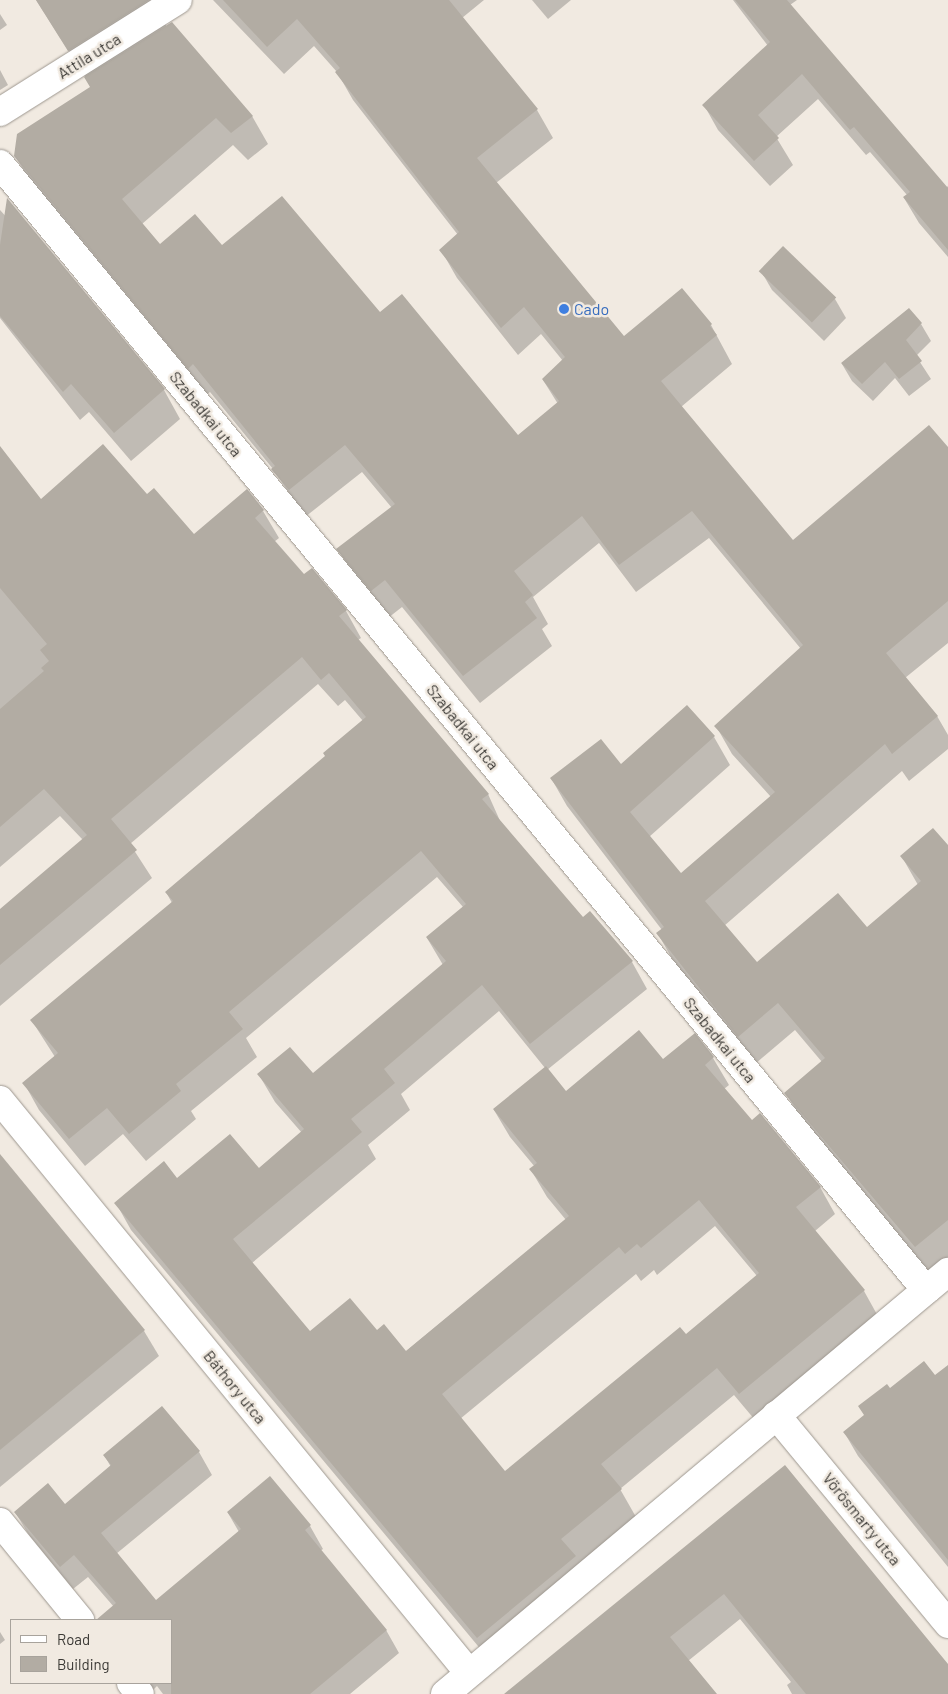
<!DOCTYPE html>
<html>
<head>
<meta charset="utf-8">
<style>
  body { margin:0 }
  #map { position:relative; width:948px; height:1694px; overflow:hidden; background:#f1eae1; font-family:Barlow,sans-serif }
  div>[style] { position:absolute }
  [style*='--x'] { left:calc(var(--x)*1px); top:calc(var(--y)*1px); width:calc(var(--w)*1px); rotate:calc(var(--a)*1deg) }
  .shadow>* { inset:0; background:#0003 }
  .building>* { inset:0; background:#b2aca3; transform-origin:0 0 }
  .roads { filter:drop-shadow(0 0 1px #9d978f) drop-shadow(0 0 1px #9d978f) }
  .street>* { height:28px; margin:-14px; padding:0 14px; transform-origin:14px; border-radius:14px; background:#fff }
  .secondary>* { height:28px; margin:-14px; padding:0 14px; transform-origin:14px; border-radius:14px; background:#fff }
  .dots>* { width:14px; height:14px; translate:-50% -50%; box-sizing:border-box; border:2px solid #f1eae1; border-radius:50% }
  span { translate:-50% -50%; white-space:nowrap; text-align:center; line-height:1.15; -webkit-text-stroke:5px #f1eae1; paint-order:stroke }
  .street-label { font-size:16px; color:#3b3935 }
  .shop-label { font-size:16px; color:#366cbe }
  .left { translate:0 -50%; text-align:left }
  .legend { position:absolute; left:10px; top:1619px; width:162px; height:65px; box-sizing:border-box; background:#f1eae1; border:1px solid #a8a39c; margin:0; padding:6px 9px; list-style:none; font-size:15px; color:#3b3935 }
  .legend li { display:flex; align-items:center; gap:10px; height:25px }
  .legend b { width:25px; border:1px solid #a8a39c }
</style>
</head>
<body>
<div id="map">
  <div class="shadow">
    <div style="clip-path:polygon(36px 0,151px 0,167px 27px,252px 116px,268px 144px,248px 160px,233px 145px,142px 224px,160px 246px,222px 247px,379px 313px,518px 436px,558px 404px,543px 380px,563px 361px,541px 334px,518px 355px,457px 278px,441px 250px,458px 235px,353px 100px,337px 72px,314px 46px,284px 74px,213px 0,484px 0,462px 18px,537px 110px,553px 138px,496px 183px,624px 338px,682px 290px,711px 325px,732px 364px,681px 407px,792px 542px,948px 449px,948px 643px,905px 678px,937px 716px,948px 735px,948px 749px,909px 781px,902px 771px,724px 926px,756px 964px,867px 929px,918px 885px,902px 857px,948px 847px,948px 1261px,932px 1275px,802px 1121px,786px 1093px,822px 1062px,795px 1030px,755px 1064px,674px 962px,658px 934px,662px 930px,567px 806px,551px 778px,620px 766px,714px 737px,730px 765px,649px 837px,681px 875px,771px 797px,732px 754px,716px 726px,801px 649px,709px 538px,636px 592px,599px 543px,533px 597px,548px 624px,542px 629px,552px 646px,480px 703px,402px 607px,388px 618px,354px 577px,338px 549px,392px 508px,362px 472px,305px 517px,273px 469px,210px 392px,205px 396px,32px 184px,15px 156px,92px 88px)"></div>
    <div style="clip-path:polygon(532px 0,571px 0,548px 19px)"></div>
    <div style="clip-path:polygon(733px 0,797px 0,790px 5px,946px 188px,948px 186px,948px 257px,919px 223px,904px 198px,907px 195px,870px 152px,866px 155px,818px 99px,776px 137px,793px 165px,770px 186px,718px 130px,704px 105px,768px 46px)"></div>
    <div style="clip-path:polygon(0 14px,7px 25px,0 30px)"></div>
    <div style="clip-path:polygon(0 70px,8px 85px,0 90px)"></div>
    <div style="clip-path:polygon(0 210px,164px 390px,180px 419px,131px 461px,89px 412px,80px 420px,0 318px)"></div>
    <div style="clip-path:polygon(761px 271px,835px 299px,846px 318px,824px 341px,772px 290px)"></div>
    <div style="clip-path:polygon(921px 324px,931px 341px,916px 356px,931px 379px,909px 396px,895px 378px,873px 401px,852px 381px,842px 364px)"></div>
    <div style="clip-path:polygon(evenodd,0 448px,40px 501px,147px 496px,194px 536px,263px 511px,279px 538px,274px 542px,303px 575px,346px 611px,361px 638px,358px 640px,488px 794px,501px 823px,583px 919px,632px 962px,647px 989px,547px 1070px,566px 1093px,663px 1061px,713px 1058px,729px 1085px,724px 1089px,751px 1122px,820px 1187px,835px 1214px,815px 1231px,864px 1291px,879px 1318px,755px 1420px,734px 1395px,620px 1489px,636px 1517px,493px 1664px,131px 1230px,116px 1203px,177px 1180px,258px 1169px,302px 1133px,275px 1102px,259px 1075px,313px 1075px,443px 965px,427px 938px,463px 907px,437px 877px,246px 1038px,257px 1057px,191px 1111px,196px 1119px,146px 1161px,123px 1134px,85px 1166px,39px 1110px,24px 1083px,55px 1057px,32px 1021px,172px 903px,166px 892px,326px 757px,363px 721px,345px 700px,338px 706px,318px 684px,130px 844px,152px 878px,0 1006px,0 911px,83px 840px,60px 816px,0 867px,0 448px,499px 1011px,545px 1068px,494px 1110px,510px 1137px,535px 1167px,531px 1170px,547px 1197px,566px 1220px,405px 1352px,377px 1331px,310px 1333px,252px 1263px,376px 1159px,368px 1145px,410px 1110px,401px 1094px,499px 1011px,0 448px,715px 1226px,757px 1276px,685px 1336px,505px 1473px,460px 1419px,636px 1274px,641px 1281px,654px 1270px,657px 1275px,715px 1226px)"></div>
    <div style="clip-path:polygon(0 1156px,144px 1331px,159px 1356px,0 1487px)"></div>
    <div style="clip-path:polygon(948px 1366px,948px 1567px,858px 1456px,844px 1432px,865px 1416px,890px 1390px,935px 1376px)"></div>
    <div style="clip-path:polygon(199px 1452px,212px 1475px,116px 1554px,155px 1602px,239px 1532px,228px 1513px,310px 1526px,323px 1549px,320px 1551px,386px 1630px,399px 1653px,350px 1694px,163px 1694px,157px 1686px,152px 1691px,145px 1683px,171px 1683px,171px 1620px,99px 1620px,114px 1607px,88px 1577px,73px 1589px,29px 1535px,15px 1512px,65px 1506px,111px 1467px,104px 1455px)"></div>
    <div style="clip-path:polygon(785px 1466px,948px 1666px,948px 1694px,792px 1694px,787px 1685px,791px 1682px,740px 1619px,688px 1661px,715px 1694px,506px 1694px)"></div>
    <div style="clip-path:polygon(0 1632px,5px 1640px,0 1644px)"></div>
  </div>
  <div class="building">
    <div style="clip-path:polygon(36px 0,149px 0,68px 51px)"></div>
    <div style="clip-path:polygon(223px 0,449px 0,538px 109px,477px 158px,624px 336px,682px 288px,712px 324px,710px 326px,717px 335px,661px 381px,793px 540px,929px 425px,948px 447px,948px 601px,886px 653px,938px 716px,892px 754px,885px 744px,705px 901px,757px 962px,838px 893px,867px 927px,921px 881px,900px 856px,933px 828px,948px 845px,948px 1220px,915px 1247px,784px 1093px,825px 1058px,778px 1003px,738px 1037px,656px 933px,664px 927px,550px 778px,601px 739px,621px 764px,687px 705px,715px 736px,630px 812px,681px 873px,775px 792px,714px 726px,803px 645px,692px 511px,619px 565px,582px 516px,514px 571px,533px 595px,525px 602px,537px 618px,463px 676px,385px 580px,371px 591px,336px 549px,395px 504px,345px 445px,289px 490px,271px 469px,275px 466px,193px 364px,188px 369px,14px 156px,17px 134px,90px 87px,84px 77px,172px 22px,253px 116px,231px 133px,216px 118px,122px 199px,160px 244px,195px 214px,222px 245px,282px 196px,380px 312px,402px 294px,518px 435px,559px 401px,542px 379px,565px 357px,524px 307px,501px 328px,439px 250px,459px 232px,335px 72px,340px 68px,297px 19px,267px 47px)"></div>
    <div style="clip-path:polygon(735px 0,787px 0,948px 188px,948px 250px,903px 197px,910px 192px,854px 127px,850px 130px,802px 74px,758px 115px,779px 138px,754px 161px,702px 105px,770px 42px)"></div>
    <div style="clip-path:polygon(7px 198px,165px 389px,114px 433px,71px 384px,63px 392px,0 316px,0 245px)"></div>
    <div style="left:783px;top:246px;width:74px;height:35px;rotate:44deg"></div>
    <div style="clip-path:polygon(909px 308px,922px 323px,906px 340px,922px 361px,899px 379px,885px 362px,862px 384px,841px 363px)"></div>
    <div style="clip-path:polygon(evenodd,103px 444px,147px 494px,154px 488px,194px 534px,247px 489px,264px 510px,255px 518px,304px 574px,312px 568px,347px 610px,339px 616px,489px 794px,482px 799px,583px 917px,590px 911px,633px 961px,530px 1044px,482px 985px,384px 1069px,395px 1083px,351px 1119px,362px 1132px,233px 1239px,310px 1331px,350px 1298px,377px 1330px,384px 1324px,406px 1351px,569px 1216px,529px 1169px,537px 1163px,493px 1109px,546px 1066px,566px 1091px,639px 1030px,663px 1059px,695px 1033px,714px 1057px,705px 1065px,752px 1120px,760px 1113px,821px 1187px,796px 1207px,865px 1290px,739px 1394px,717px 1368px,601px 1464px,622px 1489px,561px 1539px,576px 1556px,477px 1638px,114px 1203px,164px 1161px,177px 1178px,230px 1134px,259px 1168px,304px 1129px,257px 1074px,290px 1047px,313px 1073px,446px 961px,426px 937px,466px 904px,421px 851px,229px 1012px,243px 1029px,176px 1084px,181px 1091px,129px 1134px,107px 1108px,69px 1139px,22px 1083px,58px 1053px,30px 1020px,173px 901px,165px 892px,325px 756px,323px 753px,366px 717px,329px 673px,321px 680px,302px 657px,111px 819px,137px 850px,0 965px,0 909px,87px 835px,44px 789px,0 827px,0 709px,44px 671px,41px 668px,49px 661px,40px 650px,47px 644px,0 588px,0 446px,41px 499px,103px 444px,699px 1200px,759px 1273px,686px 1334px,680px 1327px,505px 1471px,442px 1394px,619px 1247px,625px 1254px,637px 1244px,641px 1248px,699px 1200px)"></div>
    <div style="clip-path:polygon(0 1154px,145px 1330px,0 1450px)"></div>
    <div style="clip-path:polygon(924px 1361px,935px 1375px,948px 1365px,948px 1560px,843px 1432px,864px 1415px,858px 1406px,887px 1384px,890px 1388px)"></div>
    <div style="clip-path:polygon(162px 1406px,200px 1451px,101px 1533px,156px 1600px,241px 1529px,227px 1512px,270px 1476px,311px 1525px,305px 1530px,387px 1630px,310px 1694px,171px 1694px,171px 1620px,96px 1620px,116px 1603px,74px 1555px,60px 1567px,14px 1512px,48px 1483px,65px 1504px,111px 1465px,103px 1455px)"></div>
    <div style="clip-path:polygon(785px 1465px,948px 1664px,948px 1694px,806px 1694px,724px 1594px,670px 1637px,717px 1694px,504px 1694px)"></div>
  </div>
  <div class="roads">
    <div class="street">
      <div style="--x:0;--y:112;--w:210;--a:-32.2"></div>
      <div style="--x:0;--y:164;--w:1458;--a:50.57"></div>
      <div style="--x:0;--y:1100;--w:740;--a:50.7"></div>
      <div style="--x:776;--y:1415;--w:271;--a:50.5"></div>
      <div style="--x:0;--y:1522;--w:127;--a:50.8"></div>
      <div style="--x:131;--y:1683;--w:14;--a:51"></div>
    </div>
    <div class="secondary">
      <div style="--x:445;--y:1694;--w:657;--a:-40"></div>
    </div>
  </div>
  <div class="dots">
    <div style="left:564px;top:309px;background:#3f7fe0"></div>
  </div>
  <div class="street-label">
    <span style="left:89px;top:56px;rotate:-32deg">Attila utca</span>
    <span style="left:206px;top:414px;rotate:51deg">Szabadkai utca</span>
    <span style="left:463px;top:727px;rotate:51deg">Szabadkai utca</span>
    <span style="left:720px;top:1040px;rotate:51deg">Szabadkai utca</span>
    <span style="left:235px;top:1387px;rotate:51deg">Báthory utca</span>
    <span style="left:862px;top:1519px;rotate:51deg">Vörösmarty utca</span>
  </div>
  <div class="shop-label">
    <span class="left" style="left:574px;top:309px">Cado</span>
  </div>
  <ul class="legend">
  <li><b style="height:6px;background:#fff"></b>Road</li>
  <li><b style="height:14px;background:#b2aca3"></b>Building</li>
  </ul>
</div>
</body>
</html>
